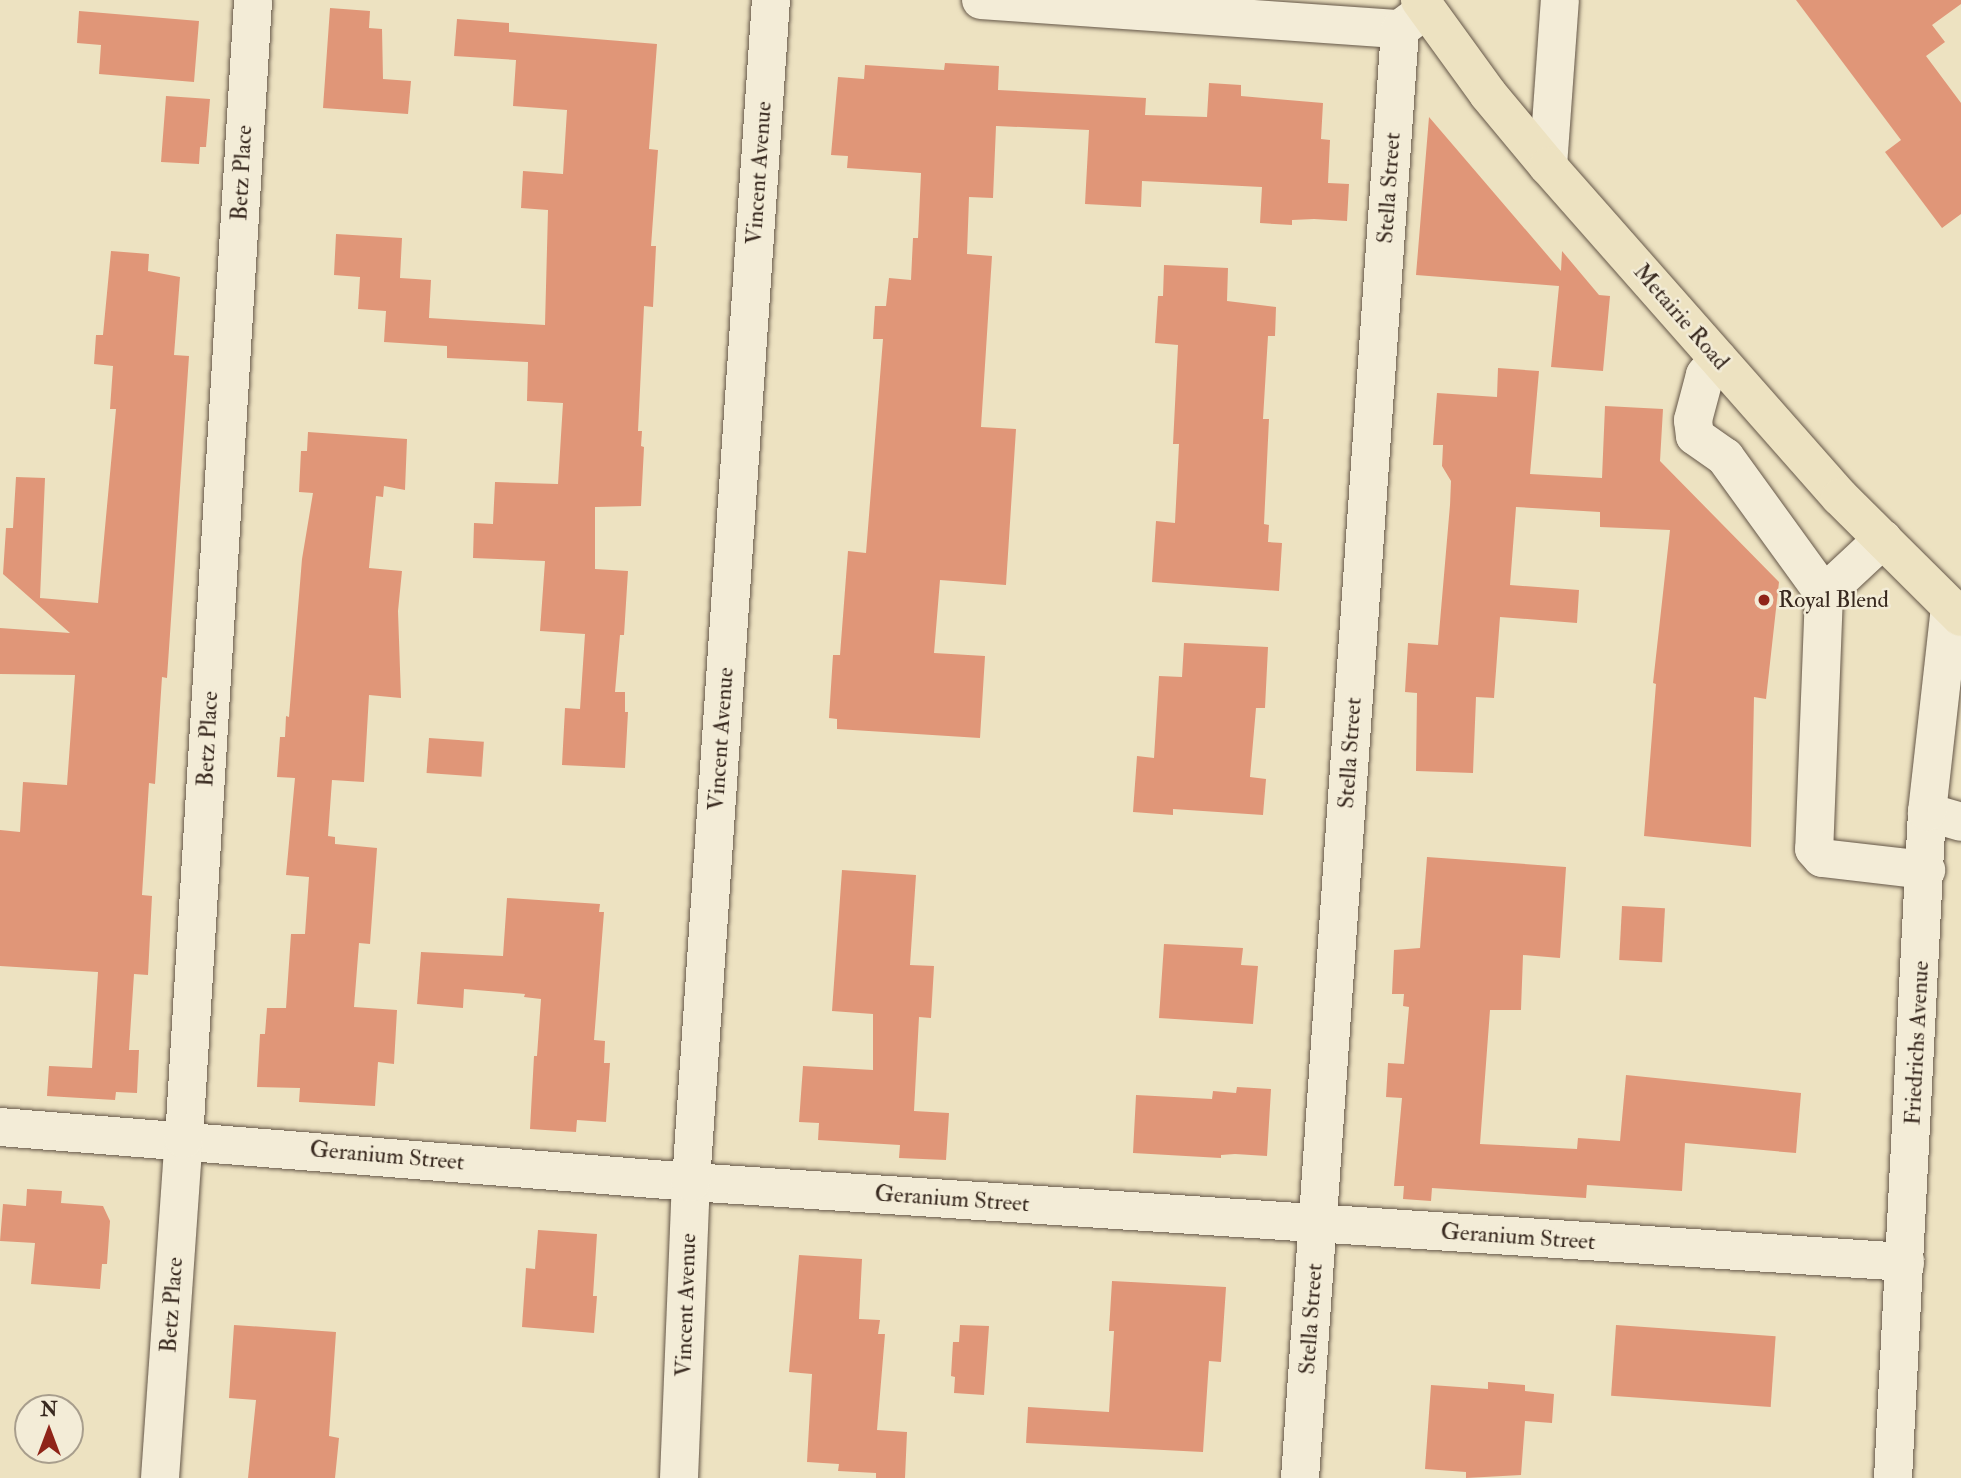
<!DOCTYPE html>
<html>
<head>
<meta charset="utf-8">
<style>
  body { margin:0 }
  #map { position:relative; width:1961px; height:1478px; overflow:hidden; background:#ede2c1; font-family:"IM FELL Double Pica",serif }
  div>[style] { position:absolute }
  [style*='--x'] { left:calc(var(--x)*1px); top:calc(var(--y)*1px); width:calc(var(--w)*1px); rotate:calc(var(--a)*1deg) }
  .building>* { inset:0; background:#e09678; transform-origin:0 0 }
  .roads { filter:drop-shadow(0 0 2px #655748) drop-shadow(0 0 2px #655748) }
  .minor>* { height:38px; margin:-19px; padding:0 19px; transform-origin:19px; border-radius:19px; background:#f3ecd7 }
  .major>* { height:38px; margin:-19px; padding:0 19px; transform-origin:19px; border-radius:19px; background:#ede2c1 }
  .dots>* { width:19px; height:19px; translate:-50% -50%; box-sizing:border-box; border:4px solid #f3ecd7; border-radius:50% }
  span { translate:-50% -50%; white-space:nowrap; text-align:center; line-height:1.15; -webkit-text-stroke:5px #f3ecd7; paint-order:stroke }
  .street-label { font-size:23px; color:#38291f }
  .poi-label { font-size:23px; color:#38291f }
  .left { translate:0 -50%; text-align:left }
  .north { position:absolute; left:14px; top:1394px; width:70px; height:70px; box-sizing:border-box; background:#f3ecd7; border:2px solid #a89e8d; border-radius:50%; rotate:0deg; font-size:19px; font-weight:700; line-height:28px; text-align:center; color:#38291f }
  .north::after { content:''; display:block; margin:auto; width:24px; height:32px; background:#8f2418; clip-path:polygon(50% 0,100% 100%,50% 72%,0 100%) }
</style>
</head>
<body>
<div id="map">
  <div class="building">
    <div style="clip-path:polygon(1796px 0,1961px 0,1961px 4px,1932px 25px,1945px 42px,1926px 56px,1961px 103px,1961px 214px,1942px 228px,1885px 152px,1901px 140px)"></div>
    <div style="clip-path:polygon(330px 8px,370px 11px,369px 28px,382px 29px,383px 79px,411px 81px,408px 114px,323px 108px)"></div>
    <div style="clip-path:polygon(79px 11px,199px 21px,194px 82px,99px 74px,101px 45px,77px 43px)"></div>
    <div style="clip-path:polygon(457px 19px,509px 23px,509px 32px,657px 44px,649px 149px,658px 150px,651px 246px,656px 246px,653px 307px,644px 306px,638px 431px,642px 431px,641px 446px,644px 447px,641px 506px,595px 507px,595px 569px,628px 571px,624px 635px,620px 635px,615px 692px,625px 692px,625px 712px,628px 712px,625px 768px,562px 765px,565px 708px,580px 709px,585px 634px,540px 631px,545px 561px,473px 558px,474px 523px,493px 524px,495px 482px,558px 484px,563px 403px,527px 401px,528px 362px,447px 358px,447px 346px,384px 342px,386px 311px,358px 309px,360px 277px,334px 275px,336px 234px,402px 238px,400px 278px,431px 280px,429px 318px,545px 325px,548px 210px,521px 208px,523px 171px,563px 174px,567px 110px,513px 106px,516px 60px,454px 56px)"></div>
    <div style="clip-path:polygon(945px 63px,999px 66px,998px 90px,1146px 98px,1145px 115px,1207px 117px,1209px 83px,1241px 85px,1241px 96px,1323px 103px,1321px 139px,1330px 140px,1328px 183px,1349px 184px,1347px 221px,1314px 219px,1292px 220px,1292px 225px,1260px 223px,1262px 187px,1142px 181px,1141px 207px,1085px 204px,1089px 130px,996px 126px,993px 198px,969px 197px,967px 254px,992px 256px,981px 427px,1016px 429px,1006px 585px,940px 580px,934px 653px,985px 656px,980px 738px,837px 729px,837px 719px,829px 718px,833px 655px,840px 655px,848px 551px,866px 553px,883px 339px,873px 339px,875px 306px,886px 306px,889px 278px,911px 280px,913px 238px,918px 238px,921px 173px,847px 168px,848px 156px,831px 155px,838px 77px,864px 79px,865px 65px,944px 70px)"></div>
    <div style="clip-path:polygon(166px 96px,210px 99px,206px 147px,200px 147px,199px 164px,161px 162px)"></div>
    <div style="clip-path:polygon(1429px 117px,1561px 271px,1562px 251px,1599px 295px,1610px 296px,1603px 371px,1551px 367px,1559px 286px,1416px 275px)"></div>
    <div style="clip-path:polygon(111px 251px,149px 254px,148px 271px,180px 277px,174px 355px,189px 356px,167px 678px,162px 677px,155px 784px,149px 783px,142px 895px,152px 896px,148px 975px,134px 974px,129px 1050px,139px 1050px,137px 1093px,116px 1092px,115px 1100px,47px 1096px,49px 1066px,92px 1068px,98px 972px,0 966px,0 830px,20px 832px,23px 782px,67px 785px,75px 675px,0 674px,0 628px,70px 633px,3px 574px,6px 528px,13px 528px,16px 477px,45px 478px,40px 598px,98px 603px,116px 409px,110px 409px,113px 366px,94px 364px,96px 335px,103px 335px)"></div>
    <div style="clip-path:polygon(1164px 265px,1228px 268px,1227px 301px,1276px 307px,1275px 336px,1268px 336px,1263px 419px,1269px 419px,1264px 524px,1269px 525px,1268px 542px,1282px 543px,1279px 591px,1152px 582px,1156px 521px,1175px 523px,1179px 444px,1173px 444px,1178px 345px,1155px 343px,1158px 296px,1163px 296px)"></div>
    <div style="clip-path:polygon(1498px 368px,1539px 371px,1530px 474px,1602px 478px,1605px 406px,1663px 409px,1660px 461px,1779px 582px,1766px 699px,1754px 697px,1751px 847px,1644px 836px,1656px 684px,1653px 683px,1670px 530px,1600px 527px,1600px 512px,1516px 507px,1510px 585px,1579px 590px,1577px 623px,1500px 617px,1494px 698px,1476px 697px,1473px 773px,1416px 771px,1417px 693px,1405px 692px,1408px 643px,1438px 645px,1450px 505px,1451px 481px,1442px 466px,1443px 445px,1433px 445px,1437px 393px,1497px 397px)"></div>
    <div style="clip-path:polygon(308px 432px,407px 439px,405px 490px,384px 486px,383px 497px,376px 496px,369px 568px,402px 571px,398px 611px,401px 698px,369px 695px,364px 782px,332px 780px,328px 836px,335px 837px,335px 844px,377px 848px,370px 944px,359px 943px,354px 1007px,397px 1010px,394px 1064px,378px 1062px,375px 1106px,299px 1102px,300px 1088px,257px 1087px,260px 1034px,265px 1034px,267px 1008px,286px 1008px,291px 934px,305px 934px,309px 877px,286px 875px,295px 778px,277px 777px,280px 737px,285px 737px,286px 716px,289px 717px,302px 559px,313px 493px,299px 492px,301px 451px,307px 451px)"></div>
    <div style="clip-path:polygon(1184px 643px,1268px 647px,1265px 708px,1256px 708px,1250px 777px,1266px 779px,1263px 815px,1173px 809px,1173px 815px,1133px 812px,1137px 756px,1154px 758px,1159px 676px,1182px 677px)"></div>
    <div style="left:429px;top:738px;width:55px;height:35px;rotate:4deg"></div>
    <div style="clip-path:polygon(1427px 857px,1566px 867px,1560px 958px,1523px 955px,1521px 1010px,1490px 1010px,1480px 1144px,1577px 1149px,1578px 1138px,1620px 1141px,1626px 1075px,1801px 1093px,1796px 1153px,1685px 1143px,1682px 1191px,1587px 1185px,1586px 1198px,1432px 1188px,1431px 1201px,1403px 1199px,1404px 1186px,1394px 1186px,1402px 1098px,1386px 1097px,1388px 1063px,1404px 1064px,1409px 1007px,1403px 1006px,1404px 994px,1392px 994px,1394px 950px,1420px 948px)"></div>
    <div style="clip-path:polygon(842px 870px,916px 875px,910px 965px,934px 966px,931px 1018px,919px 1017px,914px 1111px,949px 1113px,946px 1160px,899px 1158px,900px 1145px,818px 1140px,819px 1123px,799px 1122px,803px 1066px,873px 1070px,873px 1014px,832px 1011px)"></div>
    <div style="clip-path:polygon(507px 898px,600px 904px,599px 912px,604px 912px,594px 1040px,605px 1041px,604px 1063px,610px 1063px,606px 1122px,577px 1120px,576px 1132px,530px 1129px,534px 1056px,537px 1056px,541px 999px,524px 997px,525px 994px,464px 989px,463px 1008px,417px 1004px,421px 952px,503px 956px)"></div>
    <div style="left:1622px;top:906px;width:43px;height:54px;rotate:3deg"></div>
    <div style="clip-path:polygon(1164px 944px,1243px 948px,1241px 965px,1258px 966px,1253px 1024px,1159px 1018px)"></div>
    <div style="clip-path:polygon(1237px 1087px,1271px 1089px,1267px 1156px,1235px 1154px,1221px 1155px,1221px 1158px,1133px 1153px,1136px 1095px,1212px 1099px,1213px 1091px,1236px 1093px)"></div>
    <div style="clip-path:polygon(27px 1189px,62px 1191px,61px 1203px,103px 1206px,110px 1221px,107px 1264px,102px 1264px,100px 1289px,31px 1284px,35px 1243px,0 1241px,3px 1204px,26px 1206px)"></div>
    <div style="clip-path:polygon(538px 1230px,597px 1234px,593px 1296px,597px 1296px,594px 1333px,522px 1327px,526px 1268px,535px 1269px)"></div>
    <div style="clip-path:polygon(799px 1255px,862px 1259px,859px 1319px,880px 1320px,878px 1334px,885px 1334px,877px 1430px,907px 1432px,905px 1478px,876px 1478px,876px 1473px,838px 1471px,839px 1464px,807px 1462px,812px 1374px,789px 1372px)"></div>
    <div style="clip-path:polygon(1112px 1281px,1226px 1287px,1221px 1362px,1209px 1361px,1203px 1452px,1026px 1443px,1028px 1407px,1109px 1412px,1114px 1331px,1109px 1331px)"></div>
    <div style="clip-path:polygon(234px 1325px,336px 1332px,329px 1436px,339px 1438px,335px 1478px,248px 1478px,256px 1400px,229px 1398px)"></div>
    <div style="clip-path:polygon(960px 1325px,989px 1326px,984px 1395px,954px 1393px,955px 1377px,951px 1376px,953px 1342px,959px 1342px)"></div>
    <div style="left:1616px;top:1325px;width:160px;height:71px;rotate:4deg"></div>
    <div style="clip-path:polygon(1488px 1382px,1525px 1385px,1525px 1391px,1554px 1394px,1552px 1423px,1525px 1421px,1521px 1475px,1466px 1478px,1466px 1472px,1425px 1469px,1431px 1385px,1488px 1389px)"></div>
  </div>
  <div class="roads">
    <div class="minor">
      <div style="--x:981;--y:0;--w:420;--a:4"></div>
      <div style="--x:1400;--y:29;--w:26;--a:-37"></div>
      <div style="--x:1548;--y:166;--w:166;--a:-85.9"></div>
      <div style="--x:1718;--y:359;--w:21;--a:129"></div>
      <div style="--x:1705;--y:375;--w:47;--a:104.9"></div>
      <div style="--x:1693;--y:420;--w:16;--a:83"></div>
      <div style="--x:1695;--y:436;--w:37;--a:35"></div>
      <div style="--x:1725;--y:457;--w:169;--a:54.1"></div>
      <div style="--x:1883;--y:539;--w:81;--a:137"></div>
      <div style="--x:1824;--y:594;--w:255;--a:92.2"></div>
      <div style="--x:1814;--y:849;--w:12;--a:48"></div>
      <div style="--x:1822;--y:858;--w:105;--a:6.6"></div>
      <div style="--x:1927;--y:812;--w:35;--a:16"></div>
      <div style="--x:0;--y:1127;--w:693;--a:4.55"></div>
      <div style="--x:691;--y:1182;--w:1217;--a:3.77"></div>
      <div style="--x:160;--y:1478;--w:340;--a:-86"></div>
      <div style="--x:184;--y:1139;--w:1141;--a:-86.53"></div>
      <div style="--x:679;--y:1478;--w:296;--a:-87.7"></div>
      <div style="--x:691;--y:1182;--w:1185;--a:-86.13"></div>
      <div style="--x:1300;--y:1478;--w:1452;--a:-86.05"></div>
      <div style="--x:1893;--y:1478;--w:667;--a:-87.08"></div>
      <div style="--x:1927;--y:812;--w:205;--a:-83.6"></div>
    </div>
    <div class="major">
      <div style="--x:1420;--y:0;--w:116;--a:54.1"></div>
      <div style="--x:1488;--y:94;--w:94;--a:50.2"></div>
      <div style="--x:1548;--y:166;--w:441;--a:48.6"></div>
      <div style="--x:1840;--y:497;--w:170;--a:44.8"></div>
    </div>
  </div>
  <div class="dots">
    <div style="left:1764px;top:600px;background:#8f2418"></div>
  </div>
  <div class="street-label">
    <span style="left:242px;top:173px;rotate:-87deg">Betz Place</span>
    <span style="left:759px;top:173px;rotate:-86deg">Vincent Avenue</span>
    <span style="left:1389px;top:188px;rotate:-86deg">Stella Street</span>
    <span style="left:1681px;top:317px;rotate:49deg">Metairie Road</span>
    <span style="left:208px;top:739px;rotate:-87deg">Betz Place</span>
    <span style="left:721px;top:739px;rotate:-86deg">Vincent Avenue</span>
    <span style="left:1350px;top:753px;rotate:-86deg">Stella Street</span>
    <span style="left:1917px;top:1043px;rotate:-87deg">Friedrichs Avenue</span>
    <span style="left:387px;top:1156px;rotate:5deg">Geranium Street</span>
    <span style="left:952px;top:1199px;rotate:4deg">Geranium Street</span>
    <span style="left:1518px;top:1237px;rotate:4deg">Geranium Street</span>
    <span style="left:172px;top:1305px;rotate:-86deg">Betz Place</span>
    <span style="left:686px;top:1305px;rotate:-88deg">Vincent Avenue</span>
    <span style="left:1311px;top:1319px;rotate:-86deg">Stella Street</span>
  </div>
  <div class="poi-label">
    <span class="left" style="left:1778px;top:600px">Royal Blend</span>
  </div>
  <div class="north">N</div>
</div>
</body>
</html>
